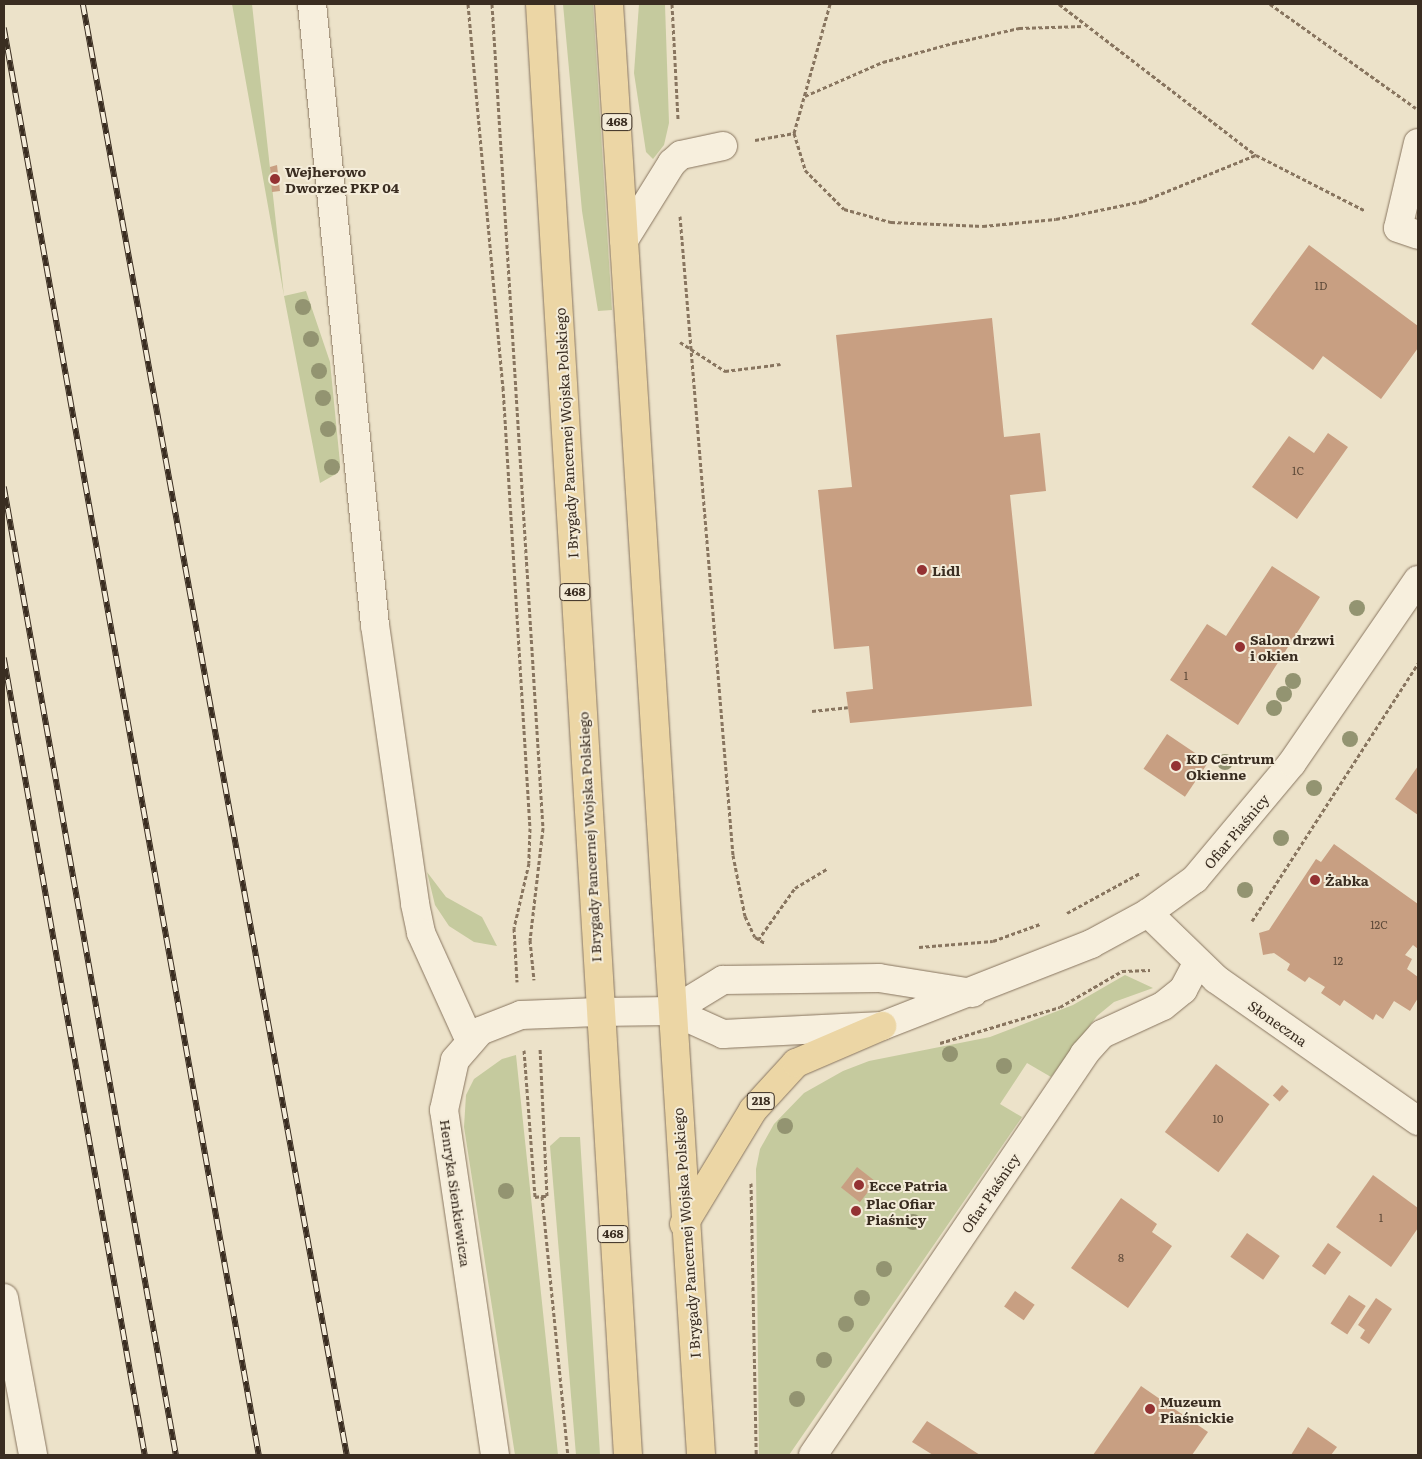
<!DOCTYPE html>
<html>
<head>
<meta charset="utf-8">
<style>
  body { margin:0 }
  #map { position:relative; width:1422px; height:1459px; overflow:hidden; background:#ece2c9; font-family:Literata,serif }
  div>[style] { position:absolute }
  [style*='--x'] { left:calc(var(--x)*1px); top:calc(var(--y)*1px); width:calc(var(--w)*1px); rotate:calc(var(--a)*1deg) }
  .green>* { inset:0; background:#c5ca9e }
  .building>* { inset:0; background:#c89f82; transform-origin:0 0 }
  .path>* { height:3px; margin-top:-1.5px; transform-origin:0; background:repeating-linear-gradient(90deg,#88755f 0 4px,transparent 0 6.5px) }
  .roads { filter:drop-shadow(0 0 1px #88755f) drop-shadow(0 0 1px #88755f) }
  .minor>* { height:28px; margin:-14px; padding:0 14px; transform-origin:14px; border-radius:14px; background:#f7efdd }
  .major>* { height:28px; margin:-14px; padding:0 14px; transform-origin:14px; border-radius:14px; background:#ecd6a5 }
  .rail>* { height:5.5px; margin-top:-2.75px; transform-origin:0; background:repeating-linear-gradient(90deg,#f4ecd9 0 11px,#3a2d21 0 22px); box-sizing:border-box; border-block:1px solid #3a2d21 }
  .trees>* { width:16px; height:16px; margin:-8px; border-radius:50%; background:#939471 }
  .dots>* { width:14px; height:14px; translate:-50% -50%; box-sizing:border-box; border:2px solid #f4ecd9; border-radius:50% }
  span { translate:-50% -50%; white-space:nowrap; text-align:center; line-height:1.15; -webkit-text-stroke:4px #f4ecd9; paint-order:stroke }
  .number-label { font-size:11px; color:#5e4a39 }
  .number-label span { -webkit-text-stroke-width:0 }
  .shield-label span { padding:1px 4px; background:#f4ecd9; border:1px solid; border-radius:4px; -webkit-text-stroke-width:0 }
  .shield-label { font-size:12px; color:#3a2d21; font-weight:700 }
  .poi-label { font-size:14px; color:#3a2d21; font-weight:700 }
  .left { translate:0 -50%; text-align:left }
  .street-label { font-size:14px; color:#3a2d21 }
  .frame { position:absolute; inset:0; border:5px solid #3a2d21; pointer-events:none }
</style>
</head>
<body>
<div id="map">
  <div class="green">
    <div style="clip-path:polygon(232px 4px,252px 4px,284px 296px,306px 291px,330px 362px,340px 463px,336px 474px,320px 483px,284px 296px)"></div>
    <div style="clip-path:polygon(563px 4px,593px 4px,612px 310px,598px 311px,582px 211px)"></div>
    <div style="clip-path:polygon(639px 4px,665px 5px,669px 123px,664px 145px,653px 159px,646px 152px,634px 73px)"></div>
    <div style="clip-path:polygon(427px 872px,446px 897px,482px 917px,497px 946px,474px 942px,449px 926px,435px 905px)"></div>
    <div style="clip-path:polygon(1125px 975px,1153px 988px,1114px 1002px,1097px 1016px,1051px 1077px,1027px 1063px,1000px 1104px,1022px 1117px,789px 1455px,759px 1455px,756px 1169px,760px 1149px,774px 1124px,804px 1093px,843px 1071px,869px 1061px,990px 1037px,1073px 1005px)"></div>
    <div style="clip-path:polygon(516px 1055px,554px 1417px,558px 1455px,515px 1455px,464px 1127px,466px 1095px,474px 1079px,502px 1059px)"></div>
    <div style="clip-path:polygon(560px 1137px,580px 1137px,600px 1455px,576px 1455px,550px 1146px)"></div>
  </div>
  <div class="building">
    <div style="clip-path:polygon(277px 165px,280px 191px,272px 192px,270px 167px)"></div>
    <div style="clip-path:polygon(1309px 245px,1418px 326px,1418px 348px,1381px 399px,1323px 356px,1313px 370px,1251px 324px)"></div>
    <div style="clip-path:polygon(992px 318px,1004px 437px,1040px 433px,1046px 491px,1010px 495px,1032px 706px,850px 723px,846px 692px,873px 689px,869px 646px,834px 649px,818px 490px,852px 487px,836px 335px)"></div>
    <div style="clip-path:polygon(1328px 433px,1348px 447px,1297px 519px,1252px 487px,1289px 436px,1314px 453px)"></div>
    <div style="clip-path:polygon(1272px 566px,1320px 597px,1238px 725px,1170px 680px,1207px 624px,1226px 636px)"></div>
    <div style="left:1167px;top:734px;width:50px;height:42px;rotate:34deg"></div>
    <div style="clip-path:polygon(1418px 766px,1418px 815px,1395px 799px)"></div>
    <div style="clip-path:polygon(1334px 844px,1418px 904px,1418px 949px,1413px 945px,1405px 955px,1412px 959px,1407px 969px,1418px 977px,1418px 998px,1410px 1011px,1394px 1001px,1383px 1019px,1376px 1014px,1373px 1020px,1344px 1000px,1340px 1006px,1321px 993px,1325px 987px,1309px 977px,1305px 982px,1287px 970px,1290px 964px,1274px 953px,1263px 955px,1259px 933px,1269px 930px,1316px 859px,1321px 862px)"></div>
    <div style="left:1216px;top:1064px;width:67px;height:85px;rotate:37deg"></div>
    <div style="left:1282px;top:1085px;width:9px;height:14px;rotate:41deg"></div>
    <div style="left:857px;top:1167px;width:24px;height:26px;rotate:38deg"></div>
    <div style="clip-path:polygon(1373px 1175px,1418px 1208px,1418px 1228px,1391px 1267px,1336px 1227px)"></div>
    <div style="clip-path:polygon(1121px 1198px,1157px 1224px,1152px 1232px,1172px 1246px,1128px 1308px,1071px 1268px)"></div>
    <div style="left:1247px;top:1233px;width:40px;height:29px;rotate:35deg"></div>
    <div style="left:1328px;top:1243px;width:16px;height:28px;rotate:35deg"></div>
    <div style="left:1015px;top:1291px;width:24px;height:19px;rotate:35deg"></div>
    <div style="left:1349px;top:1295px;width:20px;height:34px;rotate:33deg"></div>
    <div style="clip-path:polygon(1376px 1298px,1392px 1309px,1369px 1344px,1360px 1338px,1365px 1330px,1358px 1325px)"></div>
    <div style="clip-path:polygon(1141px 1386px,1208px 1432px,1192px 1455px,1093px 1455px)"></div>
    <div style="clip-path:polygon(927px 1421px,980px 1455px,933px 1455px,912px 1442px)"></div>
    <div style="clip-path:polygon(1308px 1427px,1337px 1447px,1331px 1455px,1291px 1455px)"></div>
  </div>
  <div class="path">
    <div style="--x:468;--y:4;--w:385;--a:84.8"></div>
    <div style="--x:503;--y:387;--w:442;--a:86.5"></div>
    <div style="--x:530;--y:828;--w:35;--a:92"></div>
    <div style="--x:529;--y:863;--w:67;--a:103"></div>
    <div style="--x:514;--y:928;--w:54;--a:86.8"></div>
    <div style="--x:492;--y:4;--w:826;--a:86.46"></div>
    <div style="--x:543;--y:828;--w:113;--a:96.6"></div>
    <div style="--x:530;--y:940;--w:40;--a:84.3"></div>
    <div style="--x:672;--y:4;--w:116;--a:87"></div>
    <div style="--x:1059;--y:4;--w:248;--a:37.5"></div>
    <div style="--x:1256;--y:155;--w:123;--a:27"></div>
    <div style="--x:1270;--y:4;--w:179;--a:35.5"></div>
    <div style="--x:805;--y:96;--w:85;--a:-23.6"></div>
    <div style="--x:883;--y:62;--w:73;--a:-15.2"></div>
    <div style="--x:953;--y:43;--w:68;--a:-12.8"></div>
    <div style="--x:1019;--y:28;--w:65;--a:-1.8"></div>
    <div style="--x:794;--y:133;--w:39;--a:73"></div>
    <div style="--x:805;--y:170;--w:55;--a:45"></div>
    <div style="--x:844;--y:209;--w:49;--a:15.5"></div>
    <div style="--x:891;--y:222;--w:92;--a:2.5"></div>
    <div style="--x:983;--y:226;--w:73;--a:-5.5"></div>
    <div style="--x:1056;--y:219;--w:89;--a:-11.7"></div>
    <div style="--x:1143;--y:201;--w:122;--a:-22.2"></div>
    <div style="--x:755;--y:140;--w:40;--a:-10"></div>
    <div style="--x:794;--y:133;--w:134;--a:-74.4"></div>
    <div style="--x:680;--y:216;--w:641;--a:85.26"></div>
    <div style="--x:733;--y:855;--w:62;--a:78.9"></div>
    <div style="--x:745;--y:916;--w:23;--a:65"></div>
    <div style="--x:755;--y:937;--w:12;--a:31"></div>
    <div style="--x:680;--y:342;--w:54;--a:32.8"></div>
    <div style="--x:725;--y:371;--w:56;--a:-7.1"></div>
    <div style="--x:812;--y:711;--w:36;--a:-6"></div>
    <div style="--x:1067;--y:913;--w:83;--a:-28.7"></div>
    <div style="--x:1252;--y:921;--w:307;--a:-57.2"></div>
    <div style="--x:758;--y:940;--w:64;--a:-54.6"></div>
    <div style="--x:795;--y:888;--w:37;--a:-31"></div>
    <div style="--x:919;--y:947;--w:74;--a:-4.6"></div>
    <div style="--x:993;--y:941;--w:50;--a:-19.9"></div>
    <div style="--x:940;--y:1043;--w:125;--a:-16.7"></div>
    <div style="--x:1060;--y:1007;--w:72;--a:-30.1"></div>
    <div style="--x:1122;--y:971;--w:28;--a:-2"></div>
    <div style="--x:524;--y:1050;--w:147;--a:85.7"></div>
    <div style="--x:535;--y:1197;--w:7;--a:-8"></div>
    <div style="--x:542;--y:1196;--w:5;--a:0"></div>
    <div style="--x:547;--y:1196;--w:147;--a:-92.7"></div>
    <div style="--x:751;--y:1183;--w:272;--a:88.9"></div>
    <div style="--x:542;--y:1196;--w:260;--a:84.3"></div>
  </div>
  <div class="roads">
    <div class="minor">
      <div style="--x:312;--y:4;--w:624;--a:84.21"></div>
      <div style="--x:375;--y:625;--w:282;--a:81.8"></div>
      <div style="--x:415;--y:904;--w:30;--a:78"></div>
      <div style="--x:421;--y:933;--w:119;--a:65.6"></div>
      <div style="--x:1418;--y:143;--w:87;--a:103.2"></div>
      <div style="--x:1398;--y:228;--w:21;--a:19"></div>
      <div style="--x:624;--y:240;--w:91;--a:-58.1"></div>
      <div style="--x:672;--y:163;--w:12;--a:-42"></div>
      <div style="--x:681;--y:155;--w:43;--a:-12.1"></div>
      <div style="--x:1148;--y:913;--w:95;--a:44.1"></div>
      <div style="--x:1216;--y:979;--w:247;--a:35.1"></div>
      <div style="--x:672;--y:1011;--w:60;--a:-31.3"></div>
      <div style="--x:723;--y:980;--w:156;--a:-0.7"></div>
      <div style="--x:879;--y:978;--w:95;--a:9.1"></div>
      <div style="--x:4;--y:1298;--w:160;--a:79.5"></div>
      <div style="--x:495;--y:1455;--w:349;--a:-98.4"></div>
      <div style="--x:444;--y:1110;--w:51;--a:-77.6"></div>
      <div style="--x:455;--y:1060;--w:38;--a:-49"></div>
      <div style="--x:480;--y:1031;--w:44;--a:-21.3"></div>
      <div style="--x:521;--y:1015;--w:77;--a:-2.2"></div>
      <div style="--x:598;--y:1012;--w:74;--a:-0.8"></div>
      <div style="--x:672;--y:1011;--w:56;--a:24.3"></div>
      <div style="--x:723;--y:1034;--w:159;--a:-2.9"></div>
      <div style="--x:882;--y:1026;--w:225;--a:-21.4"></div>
      <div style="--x:1091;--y:944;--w:65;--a:-28.5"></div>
      <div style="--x:1148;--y:913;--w:58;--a:-35.9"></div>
      <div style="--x:1195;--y:879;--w:151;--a:-50.1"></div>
      <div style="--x:1292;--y:763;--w:222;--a:-55.5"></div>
      <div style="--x:813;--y:1455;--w:484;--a:-55.9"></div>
      <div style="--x:1084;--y:1054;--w:27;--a:-48"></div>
      <div style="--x:1102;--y:1034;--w:67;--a:-24.7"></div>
      <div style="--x:1163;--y:1006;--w:26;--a:-39"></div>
      <div style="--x:1183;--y:990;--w:30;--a:-62"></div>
    </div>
    <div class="major">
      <div style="--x:540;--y:4;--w:1454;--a:86.53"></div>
      <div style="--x:609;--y:4;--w:1454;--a:86.37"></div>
      <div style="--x:684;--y:1224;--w:133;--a:-58.8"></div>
      <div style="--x:753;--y:1110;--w:64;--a:-47.5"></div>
      <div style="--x:796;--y:1063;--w:94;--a:-23.3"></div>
    </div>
  </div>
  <div class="rail">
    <div style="--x:83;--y:4;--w:1475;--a:79.69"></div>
    <div style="--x:4;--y:28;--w:1450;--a:79.87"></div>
    <div style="--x:4;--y:487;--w:983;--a:79.92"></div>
    <div style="--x:4;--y:658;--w:809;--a:79.97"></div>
  </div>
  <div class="trees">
    <div style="left:303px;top:307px"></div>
    <div style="left:311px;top:339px"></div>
    <div style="left:319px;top:371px"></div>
    <div style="left:323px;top:398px"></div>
    <div style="left:328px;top:429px"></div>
    <div style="left:332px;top:467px"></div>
    <div style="left:1357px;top:608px"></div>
    <div style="left:1293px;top:681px"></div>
    <div style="left:1284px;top:694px"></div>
    <div style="left:1274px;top:708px"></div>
    <div style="left:1350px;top:739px"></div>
    <div style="left:1225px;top:762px"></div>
    <div style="left:1314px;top:788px"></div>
    <div style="left:1281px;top:838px"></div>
    <div style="left:1245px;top:890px"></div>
    <div style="left:950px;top:1054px"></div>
    <div style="left:1004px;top:1066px"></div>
    <div style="left:785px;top:1126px"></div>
    <div style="left:506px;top:1191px"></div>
    <div style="left:913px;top:1222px"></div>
    <div style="left:884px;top:1269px"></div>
    <div style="left:862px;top:1298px"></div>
    <div style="left:846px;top:1324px"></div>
    <div style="left:824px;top:1360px"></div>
    <div style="left:797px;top:1399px"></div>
  </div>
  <div class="dots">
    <div style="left:275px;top:179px;background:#943233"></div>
    <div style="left:922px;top:570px;background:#943233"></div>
    <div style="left:1240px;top:647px;background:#943233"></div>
    <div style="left:1176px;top:766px;background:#943233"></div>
    <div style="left:1315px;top:880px;background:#943233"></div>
    <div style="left:859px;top:1185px;background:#943233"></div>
    <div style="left:856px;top:1211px;background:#943233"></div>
    <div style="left:1150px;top:1409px;background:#943233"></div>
  </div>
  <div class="number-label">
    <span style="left:1321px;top:285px">1D</span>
    <span style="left:1298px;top:470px">1C</span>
    <span style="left:1186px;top:675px">1</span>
    <span style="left:1379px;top:924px">12C</span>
    <span style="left:1338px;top:960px">12</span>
    <span style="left:1218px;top:1118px">10</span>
    <span style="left:1381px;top:1217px">1</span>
    <span style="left:1121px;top:1257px">8</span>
  </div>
  <div class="shield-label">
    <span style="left:617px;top:122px">468</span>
    <span style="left:575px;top:592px">468</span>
    <span style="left:761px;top:1101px">218</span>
    <span style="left:613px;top:1234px">468</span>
  </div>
  <div class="poi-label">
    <span class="left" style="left:285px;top:179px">Wejherowo<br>Dworzec PKP 04</span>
    <span class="left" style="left:932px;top:570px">Lidl</span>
    <span class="left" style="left:1250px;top:647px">Salon drzwi<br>i okien</span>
    <span class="left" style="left:1186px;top:766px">KD Centrum<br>Okienne</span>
    <span class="left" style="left:1325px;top:880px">Żabka</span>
    <span class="left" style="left:869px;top:1185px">Ecce Patria</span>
    <span class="left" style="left:866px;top:1211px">Plac Ofiar<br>Piaśnicy</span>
    <span class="left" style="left:1160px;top:1409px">Muzeum<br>Piaśnickie</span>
  </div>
  <div class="street-label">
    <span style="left:566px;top:433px;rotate:-93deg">I Brygady Pancernej Wojska Polskiego</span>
    <span style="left:1236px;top:831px;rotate:-50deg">Ofiar Piaśnicy</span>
    <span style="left:589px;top:837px;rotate:-93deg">I Brygady Pancernej Wojska Polskiego</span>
    <span style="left:1278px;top:1023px;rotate:35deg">Słoneczna</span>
    <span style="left:456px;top:1193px;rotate:82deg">Henryka Sienkiewicza</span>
    <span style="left:990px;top:1193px;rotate:-56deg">Ofiar Piaśnicy</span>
    <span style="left:686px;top:1233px;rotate:-94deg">I Brygady Pancernej Wojska Polskiego</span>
  </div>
  <div class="frame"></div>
</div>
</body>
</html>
